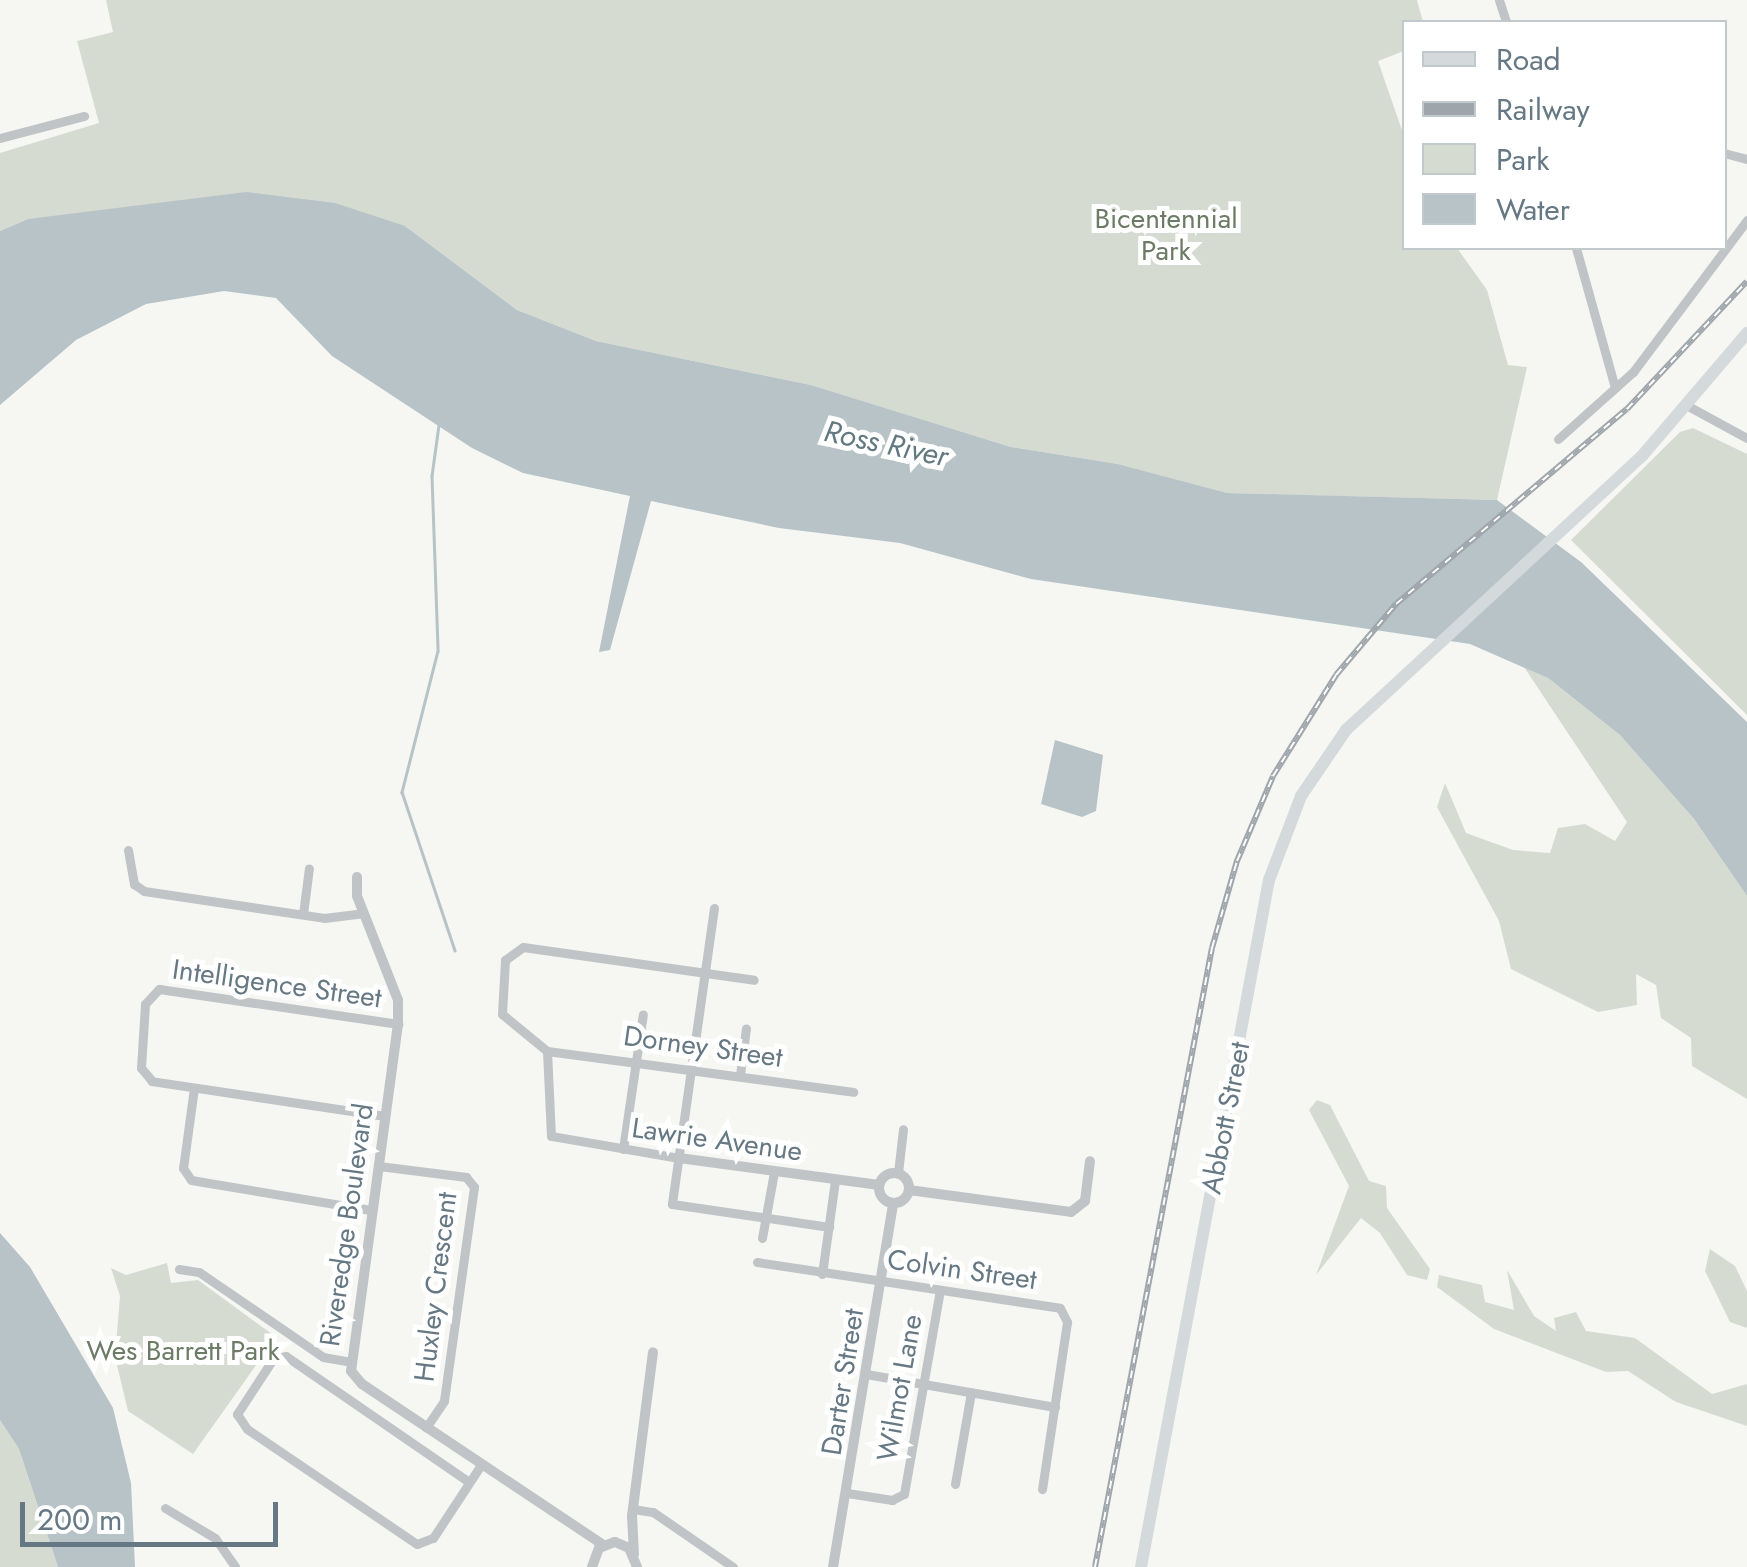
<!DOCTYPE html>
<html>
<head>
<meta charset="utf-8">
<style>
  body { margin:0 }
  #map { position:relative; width:1747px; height:1567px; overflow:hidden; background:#f6f6f3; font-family:Jost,sans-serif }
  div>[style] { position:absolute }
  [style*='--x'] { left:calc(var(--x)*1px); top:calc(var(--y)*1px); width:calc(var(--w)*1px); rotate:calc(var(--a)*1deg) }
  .green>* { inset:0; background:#d6dbd2 }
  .water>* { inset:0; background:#b7c3c7 }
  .stream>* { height:2.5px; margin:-1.25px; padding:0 1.25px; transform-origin:1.25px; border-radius:1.25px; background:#b7c3c7 }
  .minor>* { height:9px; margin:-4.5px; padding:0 4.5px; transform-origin:4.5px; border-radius:4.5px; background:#c0c4c7 }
  .tertiary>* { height:10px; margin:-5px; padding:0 5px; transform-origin:5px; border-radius:5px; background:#c0c4c7 }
  .tertiary>.ring { margin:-5px; padding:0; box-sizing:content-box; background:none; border:10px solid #c0c4c7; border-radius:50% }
  .secondary>* { height:12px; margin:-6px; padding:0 6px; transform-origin:6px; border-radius:6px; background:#d4d9dc }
  .rail>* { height:6px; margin-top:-3px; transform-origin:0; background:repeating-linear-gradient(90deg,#fff 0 8px,#9fa6ab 0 16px); box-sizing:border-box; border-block:2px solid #9fa6ab }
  span { translate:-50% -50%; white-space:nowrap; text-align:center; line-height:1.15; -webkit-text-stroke:10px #fff; paint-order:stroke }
  .park-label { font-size:28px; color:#6b7b65 }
  .street-label { font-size:28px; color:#667883 }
  .water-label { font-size:30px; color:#62797f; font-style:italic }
  .legend { position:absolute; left:1402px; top:20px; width:325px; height:230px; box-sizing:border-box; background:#fff; border:2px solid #c2c9cd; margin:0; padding:12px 18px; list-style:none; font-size:30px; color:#667883 }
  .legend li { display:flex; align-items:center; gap:20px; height:50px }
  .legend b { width:50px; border:2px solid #c2c9cd }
  .scale { position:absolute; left:20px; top:1502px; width:258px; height:45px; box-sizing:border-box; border:5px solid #667883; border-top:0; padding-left:12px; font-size:30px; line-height:35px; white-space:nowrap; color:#667883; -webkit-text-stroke:8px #fff; paint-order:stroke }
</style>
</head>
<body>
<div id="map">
  <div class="green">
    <div style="clip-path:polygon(106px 0,1417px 0,1423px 22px,1404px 22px,1404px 51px,1378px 61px,1404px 136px,1404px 248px,1457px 248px,1487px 290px,1508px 365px,1527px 367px,1497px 500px,1226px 493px,1118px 464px,1011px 447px,811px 385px,596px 341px,517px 310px,405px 226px,85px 215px,28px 219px,0 231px,0 153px,99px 123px,77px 41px,113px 32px)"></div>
    <div style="clip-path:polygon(1693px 428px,1747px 454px,1747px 715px,1571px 540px,1680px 432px)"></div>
    <div style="clip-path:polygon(1524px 667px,1548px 678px,1620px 735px,1694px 819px,1747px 896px,1747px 1099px,1692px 1066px,1691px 1038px,1661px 1018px,1656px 985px,1636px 974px,1637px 1005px,1598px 1012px,1511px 969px,1499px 921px,1437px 807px,1445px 783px,1466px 833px,1513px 850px,1550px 853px,1558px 828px,1585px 824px,1615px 841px,1627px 822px)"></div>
    <div style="clip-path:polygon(1317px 1100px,1330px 1105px,1369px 1181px,1386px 1186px,1387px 1208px,1430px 1269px,1427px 1280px,1407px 1275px,1380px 1233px,1361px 1218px,1316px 1275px,1349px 1186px,1309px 1110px)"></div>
    <div style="clip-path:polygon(1710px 1249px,1735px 1266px,1747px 1291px,1747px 1328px,1730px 1322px,1705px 1271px)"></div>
    <div style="clip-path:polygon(167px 1263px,171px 1283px,198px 1280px,276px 1337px,193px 1454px,128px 1411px,115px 1357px,120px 1296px,111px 1268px,126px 1275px)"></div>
    <div style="clip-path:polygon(1507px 1270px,1534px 1316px,1556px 1331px,1554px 1318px,1576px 1312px,1586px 1331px,1635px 1338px,1712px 1394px,1747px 1384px,1747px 1426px,1676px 1402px,1628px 1371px,1606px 1372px,1494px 1329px,1437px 1287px,1439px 1275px,1482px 1285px,1485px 1302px,1514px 1310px)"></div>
    <div style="clip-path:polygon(0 1420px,19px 1449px,58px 1567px,0 1567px)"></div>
  </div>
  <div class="water">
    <div style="clip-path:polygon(246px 192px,335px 203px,405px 226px,517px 310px,596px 341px,811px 385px,1011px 447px,1118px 464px,1227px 493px,1497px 500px,1581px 562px,1747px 722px,1747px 896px,1694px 819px,1620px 735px,1548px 678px,1470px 644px,1031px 579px,900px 543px,779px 528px,651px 501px,610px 650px,599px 652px,630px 496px,523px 473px,472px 448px,332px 356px,276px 298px,224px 291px,146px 304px,76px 340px,0 405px,0 231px,28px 219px)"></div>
    <div style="clip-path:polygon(1055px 740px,1103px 755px,1096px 811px,1082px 817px,1041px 804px)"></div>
    <div style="clip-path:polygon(0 1233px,30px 1267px,113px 1408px,131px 1483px,135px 1567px,58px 1567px,19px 1449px,0 1420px)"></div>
  </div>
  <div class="stream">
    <div style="--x:439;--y:425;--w:51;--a:97.8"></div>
    <div style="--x:432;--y:476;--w:175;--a:88"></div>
    <div style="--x:438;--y:651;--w:146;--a:104.3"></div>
    <div style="--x:402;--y:792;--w:167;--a:71.5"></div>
  </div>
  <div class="minor">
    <div style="--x:1499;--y:0;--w:23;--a:72"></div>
    <div style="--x:0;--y:138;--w:87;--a:-14.7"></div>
    <div style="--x:1724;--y:153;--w:24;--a:15"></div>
    <div style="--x:1576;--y:248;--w:145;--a:74.4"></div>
    <div style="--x:1688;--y:406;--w:67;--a:28.5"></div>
    <div style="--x:1558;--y:439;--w:101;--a:-41.8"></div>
    <div style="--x:1633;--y:372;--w:190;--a:-53.1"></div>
    <div style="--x:128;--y:850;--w:35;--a:80"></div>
    <div style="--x:134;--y:884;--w:12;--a:35"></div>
    <div style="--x:144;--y:891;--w:182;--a:8.5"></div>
    <div style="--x:324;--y:918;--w:39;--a:-7"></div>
    <div style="--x:714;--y:908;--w:299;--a:98.1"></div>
    <div style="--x:672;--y:1204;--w:159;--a:8.3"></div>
    <div style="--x:303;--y:914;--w:46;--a:-82.6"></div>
    <div style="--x:547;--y:1051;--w:309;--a:7.6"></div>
    <div style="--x:740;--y:1075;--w:47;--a:-82.7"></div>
    <div style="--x:194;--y:1088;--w:81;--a:97.8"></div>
    <div style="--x:183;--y:1168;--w:14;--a:56"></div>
    <div style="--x:191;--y:1180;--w:182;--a:9.5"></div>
    <div style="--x:385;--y:1116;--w:236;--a:-171.5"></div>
    <div style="--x:152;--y:1081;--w:17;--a:-130"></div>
    <div style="--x:141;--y:1068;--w:64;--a:-86.4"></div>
    <div style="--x:145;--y:1004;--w:21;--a:-47"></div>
    <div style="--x:159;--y:989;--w:242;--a:8.3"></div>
    <div style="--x:623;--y:1149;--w:136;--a:-81.6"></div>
    <div style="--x:679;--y:1158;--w:130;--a:-170.2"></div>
    <div style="--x:551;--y:1136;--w:85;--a:-92.7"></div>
    <div style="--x:547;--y:1051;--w:58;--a:-140.6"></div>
    <div style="--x:502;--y:1014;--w:54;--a:-86.8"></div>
    <div style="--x:505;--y:960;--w:22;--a:-36"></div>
    <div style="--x:523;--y:947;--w:233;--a:8.1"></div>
    <div style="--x:379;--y:1166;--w:88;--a:7.2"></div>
    <div style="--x:466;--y:1177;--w:13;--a:51"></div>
    <div style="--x:474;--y:1187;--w:216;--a:98"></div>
    <div style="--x:444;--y:1401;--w:32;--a:124"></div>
    <div style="--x:898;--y:1173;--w:44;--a:-83.5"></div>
    <div style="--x:762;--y:1238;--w:67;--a:-79.7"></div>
    <div style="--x:757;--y:1262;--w:306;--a:8.6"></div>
    <div style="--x:1060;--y:1308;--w:16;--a:63"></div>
    <div style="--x:1067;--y:1322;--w:169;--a:98.5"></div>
    <div style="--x:179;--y:1269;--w:20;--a:9"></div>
    <div style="--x:199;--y:1272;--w:150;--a:34.4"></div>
    <div style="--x:323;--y:1357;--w:27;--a:10"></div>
    <div style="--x:822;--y:1274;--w:95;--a:-82.1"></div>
    <div style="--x:866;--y:1374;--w:192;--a:9.9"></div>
    <div style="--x:469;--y:1482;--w:222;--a:-145.5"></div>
    <div style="--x:286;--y:1356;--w:13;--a:167"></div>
    <div style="--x:273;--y:1359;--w:66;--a:123.2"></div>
    <div style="--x:237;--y:1414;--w:18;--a:56"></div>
    <div style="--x:247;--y:1429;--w:205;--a:34.1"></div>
    <div style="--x:417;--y:1544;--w:17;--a:-21"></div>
    <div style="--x:433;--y:1538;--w:87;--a:-56.7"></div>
    <div style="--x:955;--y:1484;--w:93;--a:-80.1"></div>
    <div style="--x:847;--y:1493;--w:46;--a:8.8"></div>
    <div style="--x:892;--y:1500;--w:13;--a:-27"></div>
    <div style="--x:904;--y:1494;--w:207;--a:-80"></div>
    <div style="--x:165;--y:1508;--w:58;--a:31"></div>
    <div style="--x:215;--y:1538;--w:35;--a:55"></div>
    <div style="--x:633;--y:1509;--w:20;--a:9"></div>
    <div style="--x:653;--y:1512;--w:97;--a:34.5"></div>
  </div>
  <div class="tertiary">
    <div style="--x:357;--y:877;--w:19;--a:90"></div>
    <div style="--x:357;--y:896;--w:112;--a:68.5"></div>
    <div style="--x:398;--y:1000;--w:24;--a:90"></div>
    <div style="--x:398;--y:1024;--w:350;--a:97.7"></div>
    <div style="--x:351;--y:1371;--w:17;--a:50"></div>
    <div style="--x:362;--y:1384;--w:290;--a:33.7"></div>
    <div style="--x:679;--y:1158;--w:202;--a:7.7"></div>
    <div class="ring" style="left:879px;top:1173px;width:20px;height:20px"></div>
    <div style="--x:909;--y:1190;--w:163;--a:7.7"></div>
    <div style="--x:1071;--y:1212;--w:18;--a:-38"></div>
    <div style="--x:1085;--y:1201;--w:40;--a:-82.9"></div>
    <div style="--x:634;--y:1554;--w:38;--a:-93"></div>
    <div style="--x:632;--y:1516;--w:165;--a:-82.7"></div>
    <div style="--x:592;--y:1567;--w:20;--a:-70"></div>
    <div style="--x:599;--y:1548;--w:17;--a:-21"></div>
    <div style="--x:615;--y:1542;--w:15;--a:23"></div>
    <div style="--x:629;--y:1548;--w:21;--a:67"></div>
    <div style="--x:833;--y:1567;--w:369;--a:-80.6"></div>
  </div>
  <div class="secondary">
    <div style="--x:1141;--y:1567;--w:699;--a:-79.45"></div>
    <div style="--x:1269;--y:880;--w:90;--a:-69.1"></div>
    <div style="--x:1301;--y:796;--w:80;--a:-55.7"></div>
    <div style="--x:1346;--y:730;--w:403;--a:-42.8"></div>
    <div style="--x:1642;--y:456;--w:162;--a:-49.5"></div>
  </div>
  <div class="rail">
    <div style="--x:1095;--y:1567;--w:630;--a:-79.3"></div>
    <div style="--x:1212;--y:948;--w:91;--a:-74"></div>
    <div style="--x:1237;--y:861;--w:92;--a:-67"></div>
    <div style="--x:1273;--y:776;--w:119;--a:-58"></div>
    <div style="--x:1336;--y:675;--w:93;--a:-49.8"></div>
    <div style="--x:1396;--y:604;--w:302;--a:-40.2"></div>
    <div style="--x:1627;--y:409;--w:175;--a:-46.8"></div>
  </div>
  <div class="park-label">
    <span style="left:1166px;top:235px">Bicentennial<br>Park</span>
    <span style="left:183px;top:1351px">Wes Barrett Park</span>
  </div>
  <div class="street-label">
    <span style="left:277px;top:984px;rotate:8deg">Intelligence Street</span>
    <span style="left:703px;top:1047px;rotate:8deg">Dorney Street</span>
    <span style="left:1226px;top:1118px;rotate:-79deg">Abbott Street</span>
    <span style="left:717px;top:1140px;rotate:8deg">Lawrie Avenue</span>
    <span style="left:347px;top:1225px;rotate:-82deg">Riveredge Boulevard</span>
    <span style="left:962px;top:1270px;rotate:8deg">Colvin Street</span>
    <span style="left:436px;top:1287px;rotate:-83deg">Huxley Crescent</span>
    <span style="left:843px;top:1382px;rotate:-81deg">Darter Street</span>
    <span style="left:900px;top:1388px;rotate:-80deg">Wilmot Lane</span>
  </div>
  <div class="water-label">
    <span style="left:886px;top:444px;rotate:12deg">Ross River</span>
  </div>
  <ul class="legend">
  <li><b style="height:12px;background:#d4d9dc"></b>Road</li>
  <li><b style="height:12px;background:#9fa6ab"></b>Railway</li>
  <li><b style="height:28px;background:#d6dbd2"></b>Park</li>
  <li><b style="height:28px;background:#b7c3c7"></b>Water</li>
  </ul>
  <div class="scale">200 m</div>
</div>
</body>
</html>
